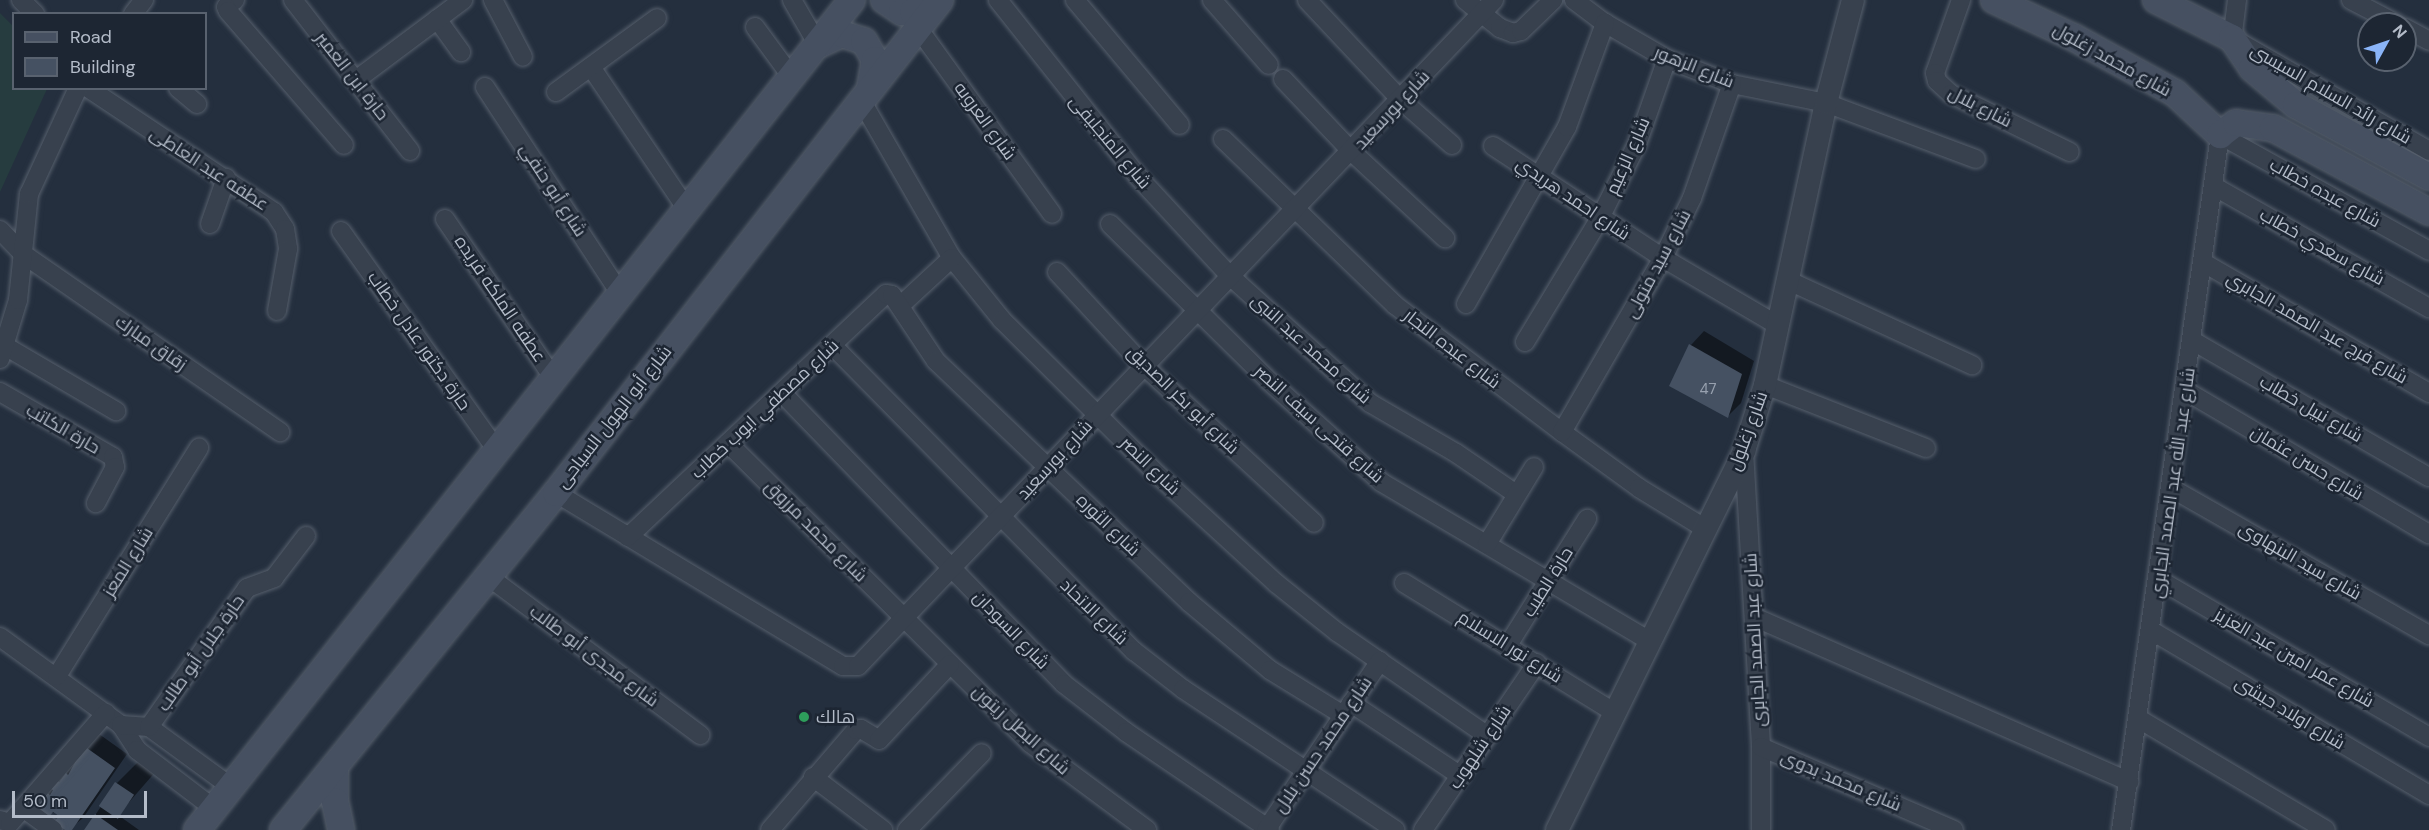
<!DOCTYPE html>
<html>
<head>
<meta charset="utf-8">
<style>
  body { margin:0 }
  #map { position:relative; width:2429px; height:830px; overflow:hidden; background:#242f3e; font-family:"DM Sans",Cairo,sans-serif }
  div>[style] { position:absolute }
  [style*='--x'] { left:calc(var(--x)*1px); top:calc(var(--y)*1px); width:calc(var(--w)*1px); rotate:calc(var(--a)*1deg) }
  .green>* { inset:0; background:#263c3f }
  .shadow>* { inset:0; background:#0007 }
  .building>* { inset:0; background:#455162; transform-origin:0 0 }
  .roads { filter:drop-shadow(0 0 2px #565f6c) drop-shadow(0 0 2px #565f6c) }
  .minor>* { height:18px; margin:-9px; padding:0 9px; transform-origin:9px; border-radius:9px; background:#38414e }
  .tertiary>* { height:22px; margin:-11px; padding:0 11px; transform-origin:11px; border-radius:11px; background:#38414e }
  .secondary>* { height:26px; margin:-13px; padding:0 13px; transform-origin:13px; border-radius:13px; background:#465061 }
  .dots>* { width:16px; height:16px; translate:-50% -50%; box-sizing:border-box; border:3px solid #1d2633; border-radius:50% }
  span { translate:-50% -50%; white-space:nowrap; text-align:center; line-height:1.15; -webkit-text-stroke:5px #1d2633; paint-order:stroke }
  .number-label { font-size:15px; color:#98a1af }
  .number-label span { -webkit-text-stroke-width:0 }
  .street-label { font-size:18px; color:#b4bcc9 }
  .poi-label { font-size:18px; color:#b4bcc9 }
  .left { translate:0 -50%; text-align:left }
  .legend { position:absolute; left:12px; top:12px; width:195px; height:78px; box-sizing:border-box; background:#1d2633; border:2px solid #59626f; margin:0; padding:8px 10px; list-style:none; font-size:18px; color:#b4bcc9 }
  .legend li { display:flex; align-items:center; gap:12px; height:30px }
  .legend b { width:30px; border:2px solid #59626f }
  .north { position:absolute; left:2357px; top:12px; width:60px; height:60px; box-sizing:border-box; background:#1d2633; border:2px solid #59626f; border-radius:50%; rotate:50deg; font-size:16px; font-weight:700; line-height:24px; text-align:center; color:#b4bcc9 }
  .north::after { content:''; display:block; margin:auto; width:21px; height:27px; background:#8ab4f8; clip-path:polygon(50% 0,100% 100%,50% 72%,0 100%) }
  .scale { position:absolute; left:12px; top:791px; width:135px; height:27px; box-sizing:border-box; border:3px solid #b4bcc9; border-top:0; padding-left:8px; font-size:18px; line-height:21px; white-space:nowrap; color:#b4bcc9; -webkit-text-stroke:4px #1d2633; paint-order:stroke }
</style>
</head>
<body>
<div id="map">
  <div class="green">
    <div style="clip-path:polygon(0 13px,13px 26px,14px 88px,47px 89px,0 192px)"></div>
  </div>
  <div class="shadow">
    <div style="clip-path:polygon(1704px 331px,1754px 361px,1741px 403px,1728px 416px,1671px 386px,1691px 345px)"></div>
    <div style="clip-path:polygon(99px 734px,127px 754px,83px 818px,68px 830px,61px 815px,35px 807px)"></div>
    <div style="clip-path:polygon(142px 758px,157px 770px,118px 815px,139px 830px,85px 830px,117px 783px)"></div>
  </div>
  <div class="building">
    <div style="clip-path:polygon(1689px 344px,1742px 374px,1728px 418px,1669px 386px)"></div>
    <div style="clip-path:polygon(84px 746px,115px 768px,72px 830px,65px 830px,54px 822px,59px 816px,53px 812px,48px 818px,33px 807px,45px 791px,50px 795px,53px 790px,48px 787px,54px 778px,59px 782px,66px 773px,68px 775px)"></div>
    <div style="left:115px;top:782px;width:23px;height:29px;rotate:34deg"></div>
    <div style="clip-path:polygon(95px 814px,118px 830px,84px 830px)"></div>
  </div>
  <div class="roads">
    <div class="minor">
      <div style="--x:21;--y:0;--w:20;--a:45"></div>
      <div style="--x:235;--y:0;--w:11;--a:142"></div>
      <div style="--x:226;--y:7;--w:4;--a:63"></div>
      <div style="--x:228;--y:11;--w:177;--a:49.1"></div>
      <div style="--x:293;--y:0;--w:191;--a:52.2"></div>
      <div style="--x:493;--y:0;--w:64;--a:62.2"></div>
      <div style="--x:792;--y:0;--w:52;--a:60"></div>
      <div style="--x:998;--y:0;--w:227;--a:51.6"></div>
      <div style="--x:1139;--y:178;--w:134;--a:47.1"></div>
      <div style="--x:1230;--y:276;--w:189;--a:42.2"></div>
      <div style="--x:1370;--y:403;--w:99;--a:30.2"></div>
      <div style="--x:1456;--y:453;--w:73;--a:34.3"></div>
      <div style="--x:1075;--y:0;--w:163;--a:50"></div>
      <div style="--x:1212;--y:0;--w:86;--a:48.8"></div>
      <div style="--x:1307;--y:0;--w:137;--a:46.8"></div>
      <div style="--x:1401;--y:100;--w:68;--a:41.4"></div>
      <div style="--x:1465;--y:0;--w:45;--a:38.7"></div>
      <div style="--x:1500;--y:28;--w:14;--a:21"></div>
      <div style="--x:1513;--y:33;--w:8;--a:-14"></div>
      <div style="--x:1521;--y:31;--w:45;--a:-44.1"></div>
      <div style="--x:1574;--y:0;--w:39;--a:37"></div>
      <div style="--x:1605;--y:23;--w:72;--a:30.1"></div>
      <div style="--x:1667;--y:59;--w:70;--a:21"></div>
      <div style="--x:1732;--y:84;--w:96;--a:11.4"></div>
      <div style="--x:1826;--y:103;--w:160;--a:20.5"></div>
      <div style="--x:1961;--y:0;--w:77;--a:109.6"></div>
      <div style="--x:1935;--y:73;--w:8;--a:76"></div>
      <div style="--x:1937;--y:81;--w:19;--a:43"></div>
      <div style="--x:1951;--y:94;--w:132;--a:26"></div>
      <div style="--x:2237;--y:0;--w:38;--a:97"></div>
      <div style="--x:2232;--y:38;--w:227;--a:29.8"></div>
      <div style="--x:2351;--y:0;--w:52;--a:27.6"></div>
      <div style="--x:133;--y:14;--w:18;--a:-52"></div>
      <div style="--x:437;--y:19;--w:41;--a:54"></div>
      <div style="--x:755;--y:27;--w:61;--a:53.7"></div>
      <div style="--x:918;--y:28;--w:229;--a:54.2"></div>
      <div style="--x:2405;--y:28;--w:27;--a:28"></div>
      <div style="--x:591;--y:67;--w:170;--a:56"></div>
      <div style="--x:1283;--y:79;--w:100;--a:46.6"></div>
      <div style="--x:1352;--y:152;--w:127;--a:42.8"></div>
      <div style="--x:356;--y:80;--w:134;--a:-36.8"></div>
      <div style="--x:485;--y:87;--w:246;--a:56.8"></div>
      <div style="--x:88;--y:88;--w:224;--a:33.7"></div>
      <div style="--x:274;--y:212;--w:20;--a:57"></div>
      <div style="--x:285;--y:229;--w:20;--a:81"></div>
      <div style="--x:288;--y:249;--w:63;--a:100.1"></div>
      <div style="--x:178;--y:88;--w:25;--a:40"></div>
      <div style="--x:556;--y:92;--w:125;--a:-36.2"></div>
      <div style="--x:861;--y:100;--w:182;--a:60.1"></div>
      <div style="--x:952;--y:258;--w:80;--a:51.1"></div>
      <div style="--x:1002;--y:320;--w:221;--a:44.8"></div>
      <div style="--x:1159;--y:476;--w:160;--a:42.5"></div>
      <div style="--x:1277;--y:584;--w:77;--a:38.7"></div>
      <div style="--x:1337;--y:632;--w:183;--a:34.6"></div>
      <div style="--x:1223;--y:139;--w:239;--a:44"></div>
      <div style="--x:1395;--y:305;--w:210;--a:37.3"></div>
      <div style="--x:1562;--y:432;--w:95;--a:36"></div>
      <div style="--x:1639;--y:488;--w:79;--a:31.5"></div>
      <div style="--x:1493;--y:146;--w:204;--a:33.4"></div>
      <div style="--x:1663;--y:258;--w:132;--a:30.4"></div>
      <div style="--x:2215;--y:187;--w:246;--a:29.5"></div>
      <div style="--x:445;--y:219;--w:194;--a:55.7"></div>
      <div style="--x:210;--y:224;--w:49;--a:-70.8"></div>
      <div style="--x:1110;--y:224;--w:223;--a:44.6"></div>
      <div style="--x:1269;--y:381;--w:151;--a:42"></div>
      <div style="--x:1381;--y:482;--w:312;--a:30.6"></div>
      <div style="--x:0;--y:230;--w:33;--a:46"></div>
      <div style="--x:23;--y:254;--w:313;--a:34.7"></div>
      <div style="--x:341;--y:231;--w:271;--a:54.6"></div>
      <div style="--x:2204;--y:263;--w:260;--a:30"></div>
      <div style="--x:1057;--y:272;--w:128;--a:47.2"></div>
      <div style="--x:1144;--y:366;--w:231;--a:42.7"></div>
      <div style="--x:1787;--y:280;--w:204;--a:24.7"></div>
      <div style="--x:1466;--y:304;--w:204;--a:-60.3"></div>
      <div style="--x:1567;--y:127;--w:111;--a:-69.9"></div>
      <div style="--x:901;--y:305;--w:69;--a:-42.7"></div>
      <div style="--x:2193;--y:341;--w:272;--a:30"></div>
      <div style="--x:1525;--y:342;--w:145;--a:-58.8"></div>
      <div style="--x:1600;--y:218;--w:83;--a:-63.4"></div>
      <div style="--x:1637;--y:144;--w:90;--a:-70.6"></div>
      <div style="--x:5;--y:346;--w:129;--a:30.4"></div>
      <div style="--x:833;--y:346;--w:429;--a:45.4"></div>
      <div style="--x:1134;--y:651;--w:62;--a:37.8"></div>
      <div style="--x:1183;--y:689;--w:255;--a:33.6"></div>
      <div style="--x:0;--y:359;--w:62;--a:-73"></div>
      <div style="--x:18;--y:300;--w:107;--a:-84.1"></div>
      <div style="--x:29;--y:194;--w:117;--a:-65.2"></div>
      <div style="--x:1765;--y:385;--w:173;--a:21.4"></div>
      <div style="--x:2186;--y:391;--w:282;--a:30.5"></div>
      <div style="--x:0;--y:392;--w:130;--a:29.9"></div>
      <div style="--x:113;--y:457;--w:10;--a:79"></div>
      <div style="--x:115;--y:467;--w:41;--a:117.8"></div>
      <div style="--x:782;--y:393;--w:405;--a:45.9"></div>
      <div style="--x:1064;--y:684;--w:78;--a:37.7"></div>
      <div style="--x:1126;--y:732;--w:174;--a:34.2"></div>
      <div style="--x:1562;--y:432;--w:201;--a:-59.9"></div>
      <div style="--x:1663;--y:258;--w:67;--a:-64.2"></div>
      <div style="--x:1692;--y:198;--w:121;--a:-70.7"></div>
      <div style="--x:728;--y:443;--w:426;--a:44.8"></div>
      <div style="--x:1030;--y:743;--w:146;--a:36.6"></div>
      <div style="--x:1744;--y:451;--w:296;--a:86.7"></div>
      <div style="--x:1761;--y:747;--w:83;--a:90"></div>
      <div style="--x:2171;--y:488;--w:297;--a:29.7"></div>
      <div style="--x:556;--y:493;--w:335;--a:31.1"></div>
      <div style="--x:843;--y:666;--w:15;--a:0"></div>
      <div style="--x:858;--y:666;--w:921;--a:-46.32"></div>
      <div style="--x:628;--y:537;--w:354;--a:-43.3"></div>
      <div style="--x:886;--y:294;--w:6;--a:9"></div>
      <div style="--x:892;--y:295;--w:79;--a:56.3"></div>
      <div style="--x:936;--y:361;--w:349;--a:43.6"></div>
      <div style="--x:1189;--y:602;--w:106;--a:40"></div>
      <div style="--x:1270;--y:670;--w:86;--a:31.7"></div>
      <div style="--x:1487;--y:544;--w:90;--a:-58.6"></div>
      <div style="--x:489;--y:577;--w:264;--a:36.8"></div>
      <div style="--x:2158;--y:579;--w:314;--a:30.2"></div>
      <div style="--x:1404;--y:583;--w:248;--a:31.6"></div>
      <div style="--x:1754;--y:617;--w:410;--a:23.7"></div>
      <div style="--x:2152;--y:631;--w:322;--a:30.6"></div>
      <div style="--x:0;--y:637;--w:150;--a:36"></div>
      <div style="--x:121;--y:725;--w:30;--a:57"></div>
      <div style="--x:137;--y:750;--w:96;--a:37.3"></div>
      <div style="--x:1508;--y:645;--w:149;--a:-57.9"></div>
      <div style="--x:57;--y:676;--w:269;--a:-58.1"></div>
      <div style="--x:1351;--y:703;--w:132;--a:33.6"></div>
      <div style="--x:2139;--y:719;--w:217;--a:30.7"></div>
      <div style="--x:121;--y:725;--w:28;--a:4"></div>
      <div style="--x:149;--y:727;--w:100;--a:36.1"></div>
      <div style="--x:149;--y:727;--w:170;--a:-54.8"></div>
      <div style="--x:247;--y:588;--w:29;--a:-20"></div>
      <div style="--x:274;--y:578;--w:53;--a:-52.7"></div>
      <div style="--x:1761;--y:747;--w:210;--a:23.3"></div>
      <div style="--x:813;--y:777;--w:88;--a:37.1"></div>
      <div style="--x:23;--y:808;--w:37;--a:36"></div>
      <div style="--x:0;--y:820;--w:10;--a:17"></div>
      <div style="--x:10;--y:823;--w:146;--a:-48.9"></div>
      <div style="--x:770;--y:830;--w:132;--a:-49.3"></div>
      <div style="--x:856;--y:730;--w:5;--a:-11"></div>
      <div style="--x:861;--y:729;--w:21;--a:31"></div>
      <div style="--x:879;--y:740;--w:104;--a:-46.9"></div>
      <div style="--x:907;--y:830;--w:107;--a:-45.8"></div>
      <div style="--x:1266;--y:830;--w:204;--a:-56"></div>
      <div style="--x:1423;--y:830;--w:202;--a:-55.7"></div>
      <div style="--x:2121;--y:830;--w:702;--a:-81.89"></div>
      <div style="--x:2220;--y:135;--w:239;--a:29"></div>
    </div>
    <div class="tertiary">
      <div style="--x:1557;--y:830;--w:423;--a:-63.7"></div>
      <div style="--x:1744;--y:451;--w:69;--a:-72.3"></div>
      <div style="--x:1765;--y:385;--w:289;--a:-77.8"></div>
      <div style="--x:1826;--y:103;--w:106;--a:-75.3"></div>
    </div>
    <div class="secondary">
      <div style="--x:884;--y:0;--w:22;--a:34"></div>
      <div style="--x:902;--y:12;--w:11;--a:0"></div>
      <div style="--x:913;--y:12;--w:23;--a:-31"></div>
      <div style="--x:1994;--y:0;--w:87;--a:25.1"></div>
      <div style="--x:2073;--y:37;--w:116;--a:28.8"></div>
      <div style="--x:2175;--y:93;--w:62;--a:43"></div>
      <div style="--x:2220;--y:135;--w:20;--a:-37"></div>
      <div style="--x:2236;--y:123;--w:37;--a:8"></div>
      <div style="--x:2273;--y:128;--w:177;--a:28.3"></div>
      <div style="--x:2156;--y:0;--w:85;--a:26.6"></div>
      <div style="--x:2232;--y:38;--w:36;--a:56"></div>
      <div style="--x:2252;--y:68;--w:57;--a:40.1"></div>
      <div style="--x:2296;--y:105;--w:151;--a:28.4"></div>
      <div style="--x:818;--y:45;--w:26;--a:-25"></div>
      <div style="--x:842;--y:34;--w:23;--a:18"></div>
      <div style="--x:864;--y:41;--w:22;--a:60"></div>
      <div style="--x:875;--y:60;--w:27;--a:100"></div>
      <div style="--x:335;--y:766;--w:35;--a:90"></div>
      <div style="--x:335;--y:801;--w:30;--a:78"></div>
      <div style="--x:197;--y:830;--w:1057;--a:-51.72"></div>
      <div style="--x:283;--y:830;--w:434;--a:-51"></div>
      <div style="--x:556;--y:493;--w:625;--a:-52.08"></div>
    </div>
  </div>
  <div class="dots">
    <div style="left:804px;top:717px;background:#2e9e5b"></div>
  </div>
  <div class="number-label">
    <span style="left:1708px;top:390px">47</span>
  </div>
  <div class="street-label">
    <span style="left:2112px;top:60px;rotate:29deg">شارع محمد زغلول</span>
    <span style="left:1694px;top:67px;rotate:22deg">شارع الزهور</span>
    <span style="left:352px;top:76px;rotate:52deg">حارة ابن العمير</span>
    <span style="left:2331px;top:94px;rotate:30deg">شارع رائد السلام السيسى</span>
    <span style="left:1980px;top:107px;rotate:27deg">شارع بلال</span>
    <span style="left:1392px;top:110px;rotate:-47deg">شارع بورسعيد</span>
    <span style="left:985px;top:121px;rotate:54deg">شارع العروبه</span>
    <span style="left:1110px;top:142px;rotate:50deg">شارع المنجليفى</span>
    <span style="left:1628px;top:156px;rotate:-66deg">شارع الزعيم</span>
    <span style="left:209px;top:169px;rotate:33deg">عطفه عبد العاطى</span>
    <span style="left:553px;top:190px;rotate:57deg">شارع أبو حنفي</span>
    <span style="left:2325px;top:193px;rotate:29deg">شارع عبده خطاب</span>
    <span style="left:1573px;top:199px;rotate:34deg">شارع احمد هريدي</span>
    <span style="left:2322px;top:247px;rotate:29deg">شارع سعدي خطاب</span>
    <span style="left:1658px;top:264px;rotate:-62deg">شارع سيد متولى</span>
    <span style="left:500px;top:299px;rotate:56deg">عطفه الملكه فريده</span>
    <span style="left:2317px;top:328px;rotate:30deg">شارع فرج عبد الصمد الجابري</span>
    <span style="left:419px;top:341px;rotate:55deg">حارة دكتور عادل خطاب</span>
    <span style="left:151px;top:343px;rotate:35deg">زقاق مبارك</span>
    <span style="left:1311px;top:349px;rotate:42deg">شارع محمد عبد النبى</span>
    <span style="left:1452px;top:349px;rotate:38deg">شارع عبده النجار</span>
    <span style="left:1183px;top:400px;rotate:44deg">شارع أبو بكر الصديق</span>
    <span style="left:765px;top:409px;rotate:-43deg">شارع مصطفي ايوب خطاب</span>
    <span style="left:2311px;top:409px;rotate:30deg">شارع نبيل خطاب</span>
    <span style="left:614px;top:417px;rotate:-52deg">شارع أبو الهول السياحى</span>
    <span style="left:1319px;top:424px;rotate:42deg">شارع فتحى سيف النصر</span>
    <span style="left:63px;top:429px;rotate:30deg">حارة الكاتب</span>
    <span style="left:1748px;top:431px;rotate:-70deg">شارع زغلول</span>
    <span style="left:1055px;top:460px;rotate:-47deg">شارع بورسعيد</span>
    <span style="left:2307px;top:463px;rotate:31deg">شارع حسن عثمان</span>
    <span style="left:1150px;top:466px;rotate:44deg">شارع النصر</span>
    <span style="left:2173px;top:483px;rotate:-82deg">شارع عبد الله عبد الصمد الجابري</span>
    <span style="left:1108px;top:525px;rotate:44deg">شارع الثوره</span>
    <span style="left:816px;top:531px;rotate:45deg">شارع محمد مرزوق</span>
    <span style="left:2300px;top:561px;rotate:30deg">شارع سيد البنهاوى</span>
    <span style="left:128px;top:562px;rotate:-58deg">شارع المعز</span>
    <span style="left:1548px;top:582px;rotate:-58deg">حارة الطيب</span>
    <span style="left:1094px;top:612px;rotate:44deg">شارع الاتحاد</span>
    <span style="left:1011px;top:630px;rotate:46deg">شارع السودان</span>
    <span style="left:1755px;top:640px;rotate:-93deg">شارع عبد الصمد الجابرى</span>
    <span style="left:1510px;top:647px;rotate:32deg">شارع نور الاسلام</span>
    <span style="left:201px;top:653px;rotate:-55deg">حارة جلال أبو طالب</span>
    <span style="left:594px;top:656px;rotate:37deg">شارع مجدى أبو طالب</span>
    <span style="left:2294px;top:658px;rotate:30deg">شارع عمر امين عبد العزيز</span>
    <span style="left:2290px;top:713px;rotate:31deg">شارع اولاد حبشى</span>
    <span style="left:1021px;top:730px;rotate:42deg">شارع البطل زيتون</span>
    <span style="left:1323px;top:745px;rotate:-56deg">شارع محمد حسن بلال</span>
    <span style="left:1480px;top:747px;rotate:-56deg">شارع شلهوب</span>
    <span style="left:1841px;top:781px;rotate:23deg">شارع محمد بدوى</span>
  </div>
  <div class="poi-label">
    <span class="left" style="left:816px;top:717px">هالك</span>
  </div>
  <ul class="legend">
  <li><b style="height:8px;background:#465061"></b>Road</li>
  <li><b style="height:16px;background:#455162"></b>Building</li>
  </ul>
  <div class="north">N</div>
  <div class="scale">50 m</div>
</div>
</body>
</html>
